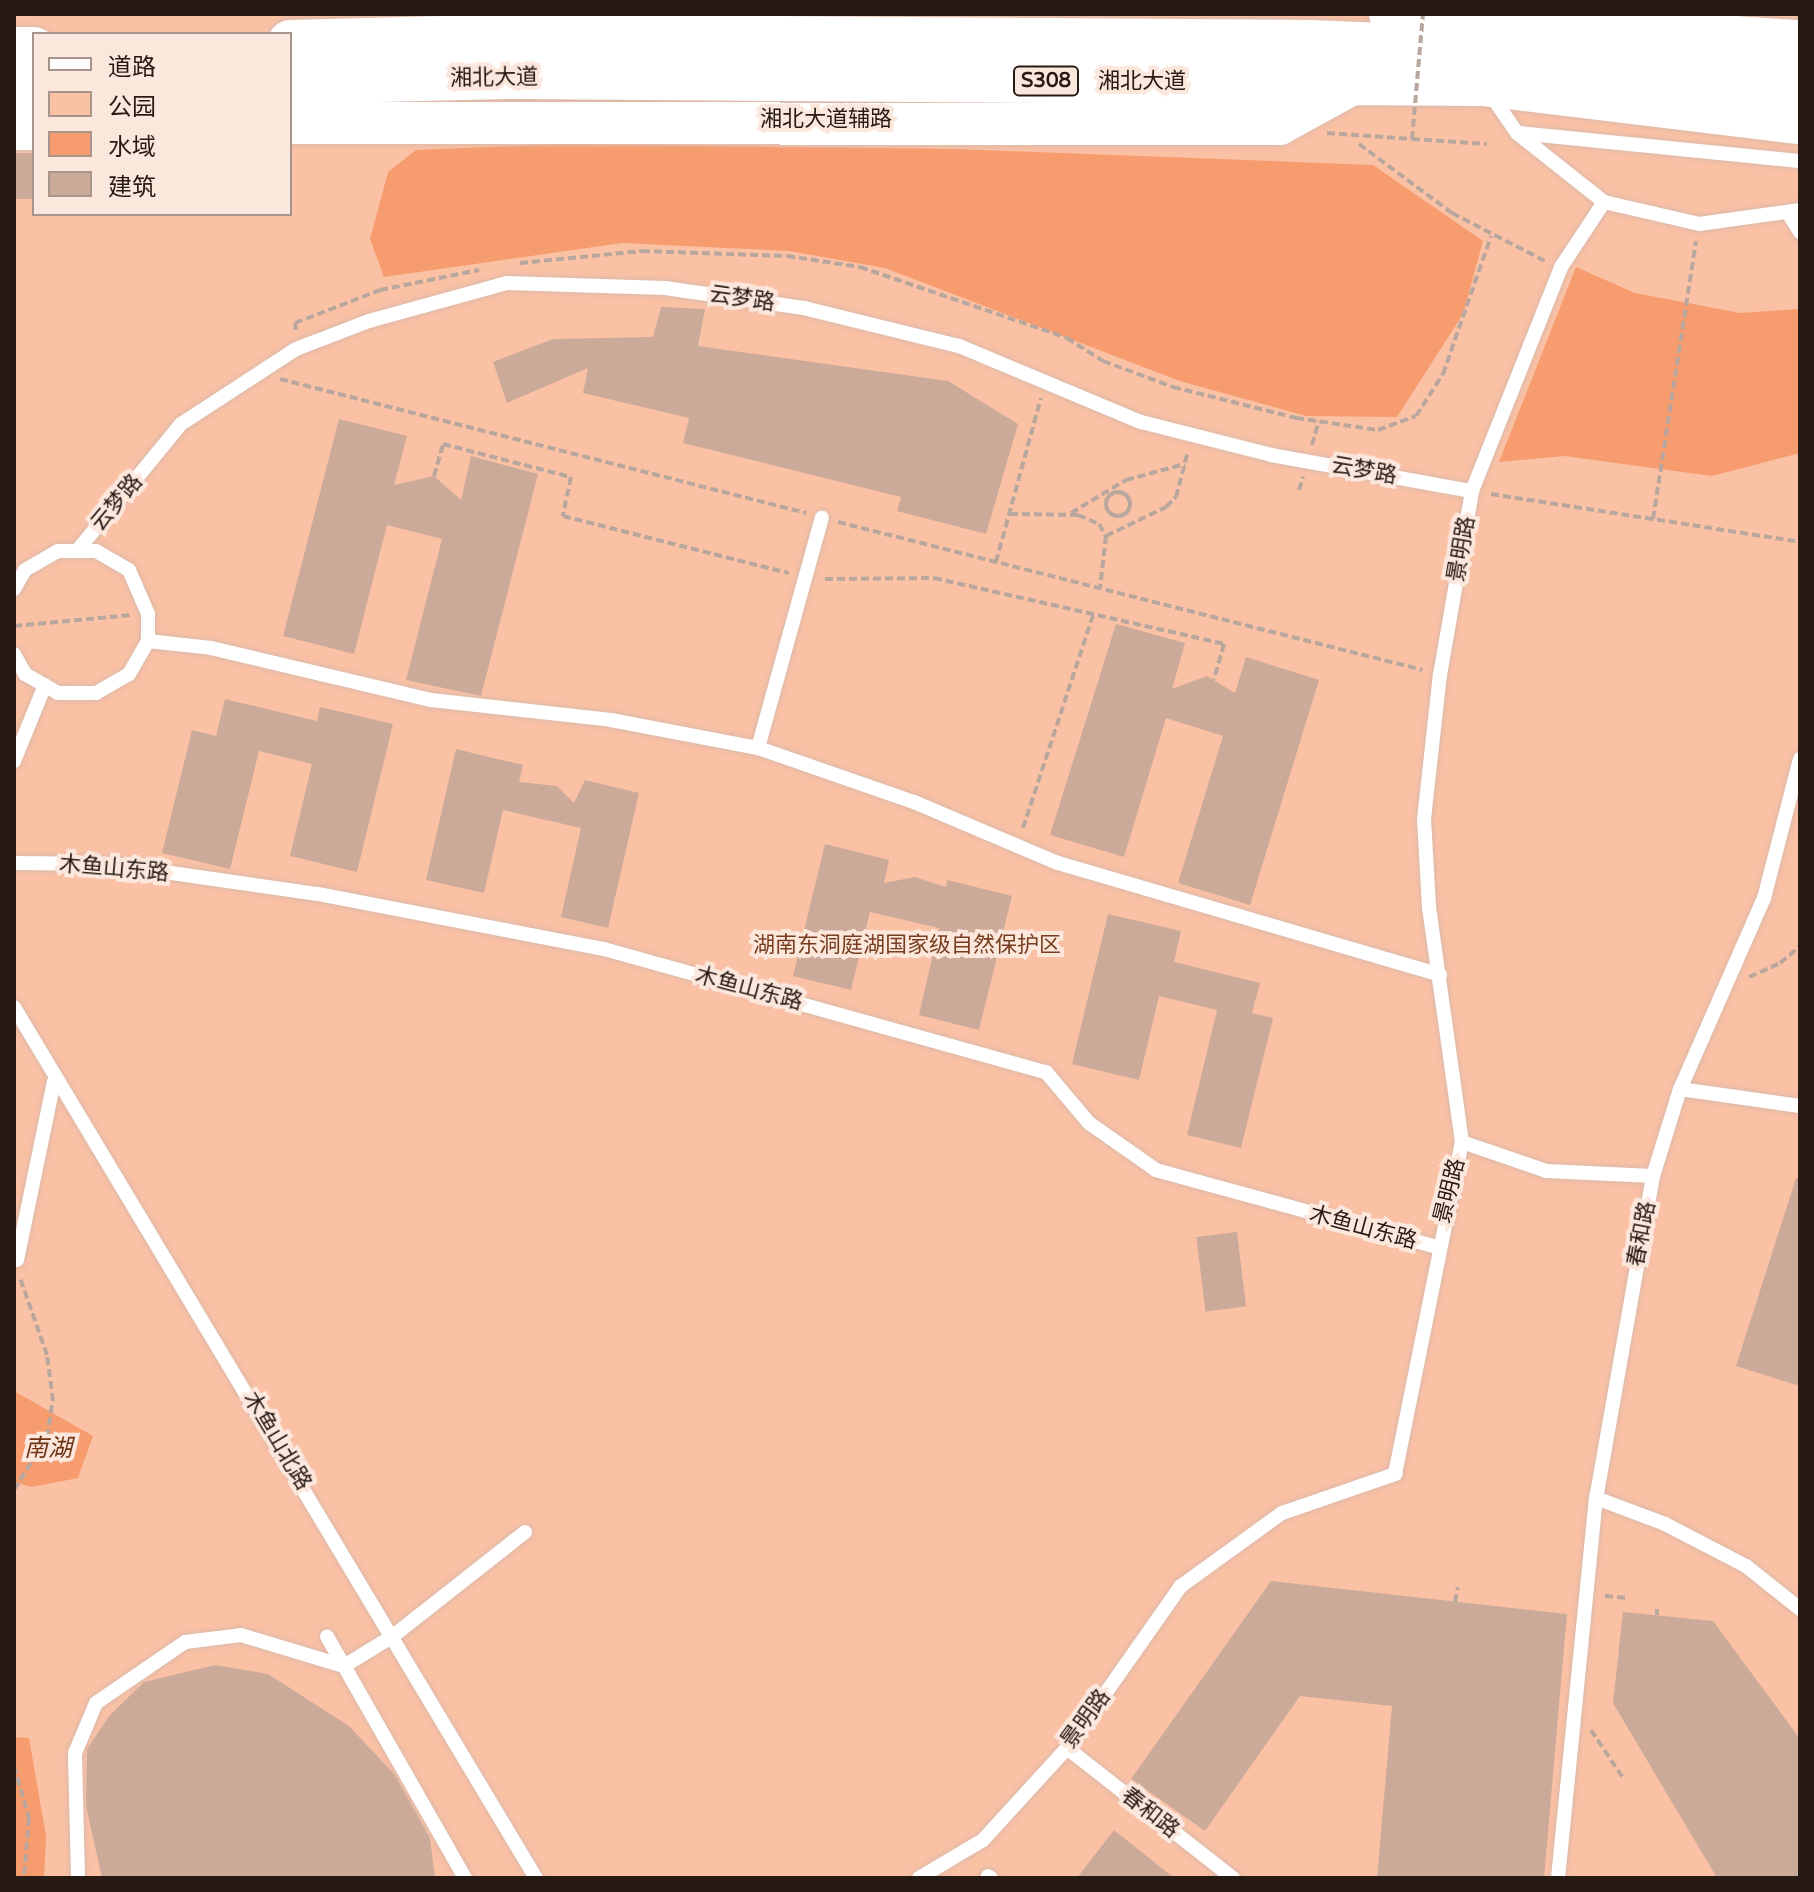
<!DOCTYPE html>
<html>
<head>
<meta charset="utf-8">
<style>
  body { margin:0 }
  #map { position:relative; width:1814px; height:1892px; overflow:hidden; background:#fce7dd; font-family:"Varela Round","Noto Sans SC",sans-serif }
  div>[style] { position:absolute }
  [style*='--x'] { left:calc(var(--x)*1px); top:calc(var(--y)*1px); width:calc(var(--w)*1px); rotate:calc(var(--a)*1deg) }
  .green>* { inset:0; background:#fac1a5 }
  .water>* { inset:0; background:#f79c6e }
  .building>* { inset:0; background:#ccaa9a; transform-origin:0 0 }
  .path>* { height:4px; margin-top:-2px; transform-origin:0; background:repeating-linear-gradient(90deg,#b9a79e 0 8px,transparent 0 12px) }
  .path>.ring { margin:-2px; padding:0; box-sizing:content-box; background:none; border:4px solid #b9a79e; border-radius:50% }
  .roads { filter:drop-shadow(0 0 2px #dcb9a9) drop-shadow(0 0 2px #dcb9a9) }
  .service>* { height:14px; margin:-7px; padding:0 7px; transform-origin:7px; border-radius:7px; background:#fff }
  .primary>* { height:42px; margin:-21px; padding:0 21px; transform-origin:21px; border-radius:21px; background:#fff }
  .trunk>* { height:44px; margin:-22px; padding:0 22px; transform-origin:22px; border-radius:22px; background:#fff }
  .path-bridge>* { height:4px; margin-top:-2px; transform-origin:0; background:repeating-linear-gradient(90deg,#b9a79e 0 8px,transparent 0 12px) }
  span { translate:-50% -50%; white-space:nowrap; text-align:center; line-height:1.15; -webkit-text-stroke:8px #fce7dd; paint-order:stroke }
  .shield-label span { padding:2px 6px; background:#fce7dd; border:2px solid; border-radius:6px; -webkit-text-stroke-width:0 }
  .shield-label { font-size:20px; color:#271a14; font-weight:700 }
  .street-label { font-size:22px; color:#271a14 }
  .park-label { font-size:22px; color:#783d1e }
  .water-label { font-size:24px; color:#6d3312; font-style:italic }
  .frame { position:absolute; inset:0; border:16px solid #271a14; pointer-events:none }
  .legend { position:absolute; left:32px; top:32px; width:260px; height:184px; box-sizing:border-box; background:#fce7dd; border:2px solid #a7958d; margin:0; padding:10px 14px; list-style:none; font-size:24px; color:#271a14 }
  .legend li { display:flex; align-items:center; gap:16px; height:40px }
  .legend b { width:40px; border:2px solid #a7958d }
</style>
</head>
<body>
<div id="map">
  <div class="green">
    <div style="clip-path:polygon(evenodd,14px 14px,1800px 14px,1800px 1878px,14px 1878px,14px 14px,34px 34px,290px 34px,290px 214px,34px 214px,34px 34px)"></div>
  </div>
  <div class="water">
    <div style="clip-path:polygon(559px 144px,956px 149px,1373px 165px,1483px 241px,1463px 314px,1397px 417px,1306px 416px,1180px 381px,885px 268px,789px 251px,622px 243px,384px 277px,370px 239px,388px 172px,416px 150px)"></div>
    <div style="clip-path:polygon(1576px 267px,1635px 293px,1740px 313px,1799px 309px,1800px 453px,1712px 476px,1564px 456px,1499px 462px)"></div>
    <div style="clip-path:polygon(14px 1391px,93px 1436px,78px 1478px,32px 1487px,14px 1482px)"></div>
    <div style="clip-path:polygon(14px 1737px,29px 1738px,46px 1836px,44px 1878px,14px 1878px)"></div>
  </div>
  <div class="building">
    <div style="left:14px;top:153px;width:20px;height:46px"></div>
    <div style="clip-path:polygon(661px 307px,705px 309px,698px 346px,948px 381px,1018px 424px,986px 534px,897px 511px,901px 497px,683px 443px,689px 418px,583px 393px,588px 368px,507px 403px,493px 362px,553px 339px,653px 337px)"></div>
    <div style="clip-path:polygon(339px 419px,407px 436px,394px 485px,434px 476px,461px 500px,471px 456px,538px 474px,481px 696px,406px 680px,442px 539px,387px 525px,354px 654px,283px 636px)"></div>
    <div style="clip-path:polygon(1116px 624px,1185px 643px,1172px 689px,1207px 676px,1235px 693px,1246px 657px,1319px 680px,1250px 905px,1178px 883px,1223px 736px,1166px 718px,1124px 857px,1050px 835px)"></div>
    <div style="clip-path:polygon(225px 699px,317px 721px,320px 707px,393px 724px,357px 872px,290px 856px,312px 764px,259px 751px,230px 869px,162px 853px,192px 730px,216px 736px)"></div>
    <div style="clip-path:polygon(456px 749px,523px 765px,519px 782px,557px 786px,574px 803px,585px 780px,639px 793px,608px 928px,561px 917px,581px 828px,503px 810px,484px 893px,426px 880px)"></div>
    <div style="clip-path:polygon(825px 844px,889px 860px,884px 883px,915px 877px,946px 887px,947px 880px,1012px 896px,979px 1030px,919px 1015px,939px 928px,870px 912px,851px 990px,793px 976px)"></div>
    <div style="clip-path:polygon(1108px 914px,1181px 931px,1174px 962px,1260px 983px,1252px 1013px,1273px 1018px,1241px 1148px,1187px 1135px,1217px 1010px,1159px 996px,1139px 1080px,1072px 1064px)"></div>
    <div style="clip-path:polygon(1796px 1178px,1800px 1178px,1800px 1386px,1736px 1366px)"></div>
    <div style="left:1237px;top:1232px;width:75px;height:41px;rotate:83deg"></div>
    <div style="clip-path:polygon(1271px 1581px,1567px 1614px,1544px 1878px,1377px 1878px,1392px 1706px,1300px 1696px,1205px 1831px,1131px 1779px)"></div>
    <div style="clip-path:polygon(1623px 1612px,1713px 1621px,1800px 1739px,1800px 1878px,1717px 1878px,1613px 1703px)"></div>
    <div style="clip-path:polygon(215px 1665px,268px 1674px,349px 1726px,395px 1775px,413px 1807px,430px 1838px,435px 1878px,102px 1878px,86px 1806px,87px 1749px,109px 1716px,144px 1682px)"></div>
    <div style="clip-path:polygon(1114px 1830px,1174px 1878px,1077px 1878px)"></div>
  </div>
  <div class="path">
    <div style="--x:1412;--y:139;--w:75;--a:3.8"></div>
    <div style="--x:1359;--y:144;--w:116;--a:36.6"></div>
    <div style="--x:1452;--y:213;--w:105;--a:27.3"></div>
    <div style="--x:520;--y:263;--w:123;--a:-5.6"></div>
    <div style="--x:642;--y:251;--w:145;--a:2"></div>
    <div style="--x:787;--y:256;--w:74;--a:8.6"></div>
    <div style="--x:860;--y:267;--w:219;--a:18.9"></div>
    <div style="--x:1067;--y:338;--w:43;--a:32.6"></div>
    <div style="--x:1103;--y:361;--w:75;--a:20.4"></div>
    <div style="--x:1173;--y:387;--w:127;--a:14.1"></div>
    <div style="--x:1296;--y:418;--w:83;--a:8.3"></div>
    <div style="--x:1378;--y:430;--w:40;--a:-20.2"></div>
    <div style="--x:1416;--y:416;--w:50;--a:-57.3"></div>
    <div style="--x:1443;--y:374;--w:146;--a:-70.8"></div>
    <div style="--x:296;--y:330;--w:7;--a:-98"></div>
    <div style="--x:295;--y:323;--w:91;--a:-21.2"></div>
    <div style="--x:380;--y:290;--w:101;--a:-11.4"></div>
    <div style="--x:280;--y:379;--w:543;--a:14.29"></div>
    <div style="--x:1312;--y:445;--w:25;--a:-74"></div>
    <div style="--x:434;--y:476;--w:33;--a:-74"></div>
    <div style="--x:443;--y:444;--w:132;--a:14.5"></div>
    <div style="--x:571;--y:477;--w:40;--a:102"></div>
    <div style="--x:563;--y:516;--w:233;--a:14.2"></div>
    <div style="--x:1299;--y:490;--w:14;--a:-73"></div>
    <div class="ring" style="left:1106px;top:492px;width:20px;height:20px"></div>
    <div style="--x:1491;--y:494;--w:313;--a:8.8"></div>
    <div style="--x:1071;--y:513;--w:64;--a:-31"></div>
    <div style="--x:1126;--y:480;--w:61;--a:-15.2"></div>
    <div style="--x:1010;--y:514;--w:68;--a:0.8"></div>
    <div style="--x:1078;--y:515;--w:23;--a:23"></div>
    <div style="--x:1099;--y:524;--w:14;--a:60"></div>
    <div style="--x:1106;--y:536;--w:52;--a:96.6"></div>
    <div style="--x:1653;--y:519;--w:281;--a:-81.2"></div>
    <div style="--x:838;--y:522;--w:603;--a:14.2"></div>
    <div style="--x:1106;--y:536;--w:67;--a:-25.8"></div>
    <div style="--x:1166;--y:507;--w:14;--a:-45"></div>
    <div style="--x:1176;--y:497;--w:48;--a:-75.4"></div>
    <div style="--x:996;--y:562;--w:170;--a:-74.7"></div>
    <div style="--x:825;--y:579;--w:109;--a:-0.5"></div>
    <div style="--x:934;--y:578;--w:297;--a:12.8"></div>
    <div style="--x:1224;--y:644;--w:37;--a:106"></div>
    <div style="--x:14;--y:626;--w:118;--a:-5.4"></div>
    <div style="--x:1023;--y:828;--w:227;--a:-71.8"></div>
    <div style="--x:1749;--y:977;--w:34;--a:-24"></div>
    <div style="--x:1780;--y:963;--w:26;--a:-40"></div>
    <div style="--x:14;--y:1490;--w:62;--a:-58.1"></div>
    <div style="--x:47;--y:1437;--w:36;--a:-81"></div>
    <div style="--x:53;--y:1401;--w:46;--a:-97.4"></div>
    <div style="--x:47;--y:1355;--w:82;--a:-109.3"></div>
    <div style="--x:1605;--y:1596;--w:21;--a:5"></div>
    <div style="--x:1455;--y:1602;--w:15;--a:-79"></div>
    <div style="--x:1657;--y:1615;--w:6;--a:-90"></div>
    <div style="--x:1591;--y:1730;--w:58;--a:56.3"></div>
    <div style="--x:14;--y:1766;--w:54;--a:73.9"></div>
    <div style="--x:29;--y:1818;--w:60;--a:94.8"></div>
  </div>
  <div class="roads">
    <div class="service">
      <div style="--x:1491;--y:95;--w:46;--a:55.6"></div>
      <div style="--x:1517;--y:133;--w:111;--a:38.4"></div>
      <div style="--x:1604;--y:202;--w:98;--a:13"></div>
      <div style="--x:1699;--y:224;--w:102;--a:-7.9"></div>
      <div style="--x:1518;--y:133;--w:283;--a:5.7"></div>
      <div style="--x:1790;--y:216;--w:19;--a:58"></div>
      <div style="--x:77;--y:551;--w:164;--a:-50.7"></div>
      <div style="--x:181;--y:424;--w:137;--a:-33.1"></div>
      <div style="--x:296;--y:349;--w:78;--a:-21"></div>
      <div style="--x:369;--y:321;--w:143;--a:-15.4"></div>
      <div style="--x:507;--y:283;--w:158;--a:1.8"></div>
      <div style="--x:665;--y:288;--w:140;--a:8.2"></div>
      <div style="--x:804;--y:308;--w:160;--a:13.8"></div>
      <div style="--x:959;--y:346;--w:197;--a:22.7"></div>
      <div style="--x:1141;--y:422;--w:134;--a:14.2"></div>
      <div style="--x:1271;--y:455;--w:204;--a:10.2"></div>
      <div style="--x:14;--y:589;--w:22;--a:-60"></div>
      <div style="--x:25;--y:570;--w:38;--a:-30"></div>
      <div style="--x:58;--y:551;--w:38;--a:0"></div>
      <div style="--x:96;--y:551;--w:38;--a:30"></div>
      <div style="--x:129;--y:570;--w:48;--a:66.6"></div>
      <div style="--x:148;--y:614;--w:27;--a:90"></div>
      <div style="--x:148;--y:641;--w:38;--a:120"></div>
      <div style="--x:129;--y:674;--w:38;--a:150"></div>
      <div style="--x:96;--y:693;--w:38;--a:180"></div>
      <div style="--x:58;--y:693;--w:38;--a:-150"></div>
      <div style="--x:25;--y:674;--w:23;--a:-119"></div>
      <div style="--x:148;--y:641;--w:63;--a:6.3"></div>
      <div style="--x:211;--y:648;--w:226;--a:13.3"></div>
      <div style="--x:431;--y:700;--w:181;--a:6.3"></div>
      <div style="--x:611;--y:720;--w:150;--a:10.8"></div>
      <div style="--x:758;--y:748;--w:165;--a:19.1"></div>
      <div style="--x:914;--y:802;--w:156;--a:23"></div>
      <div style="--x:1058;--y:863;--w:398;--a:16.3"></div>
      <div style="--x:758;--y:748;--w:239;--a:-74.5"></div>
      <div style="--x:1800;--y:759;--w:144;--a:104.5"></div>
      <div style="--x:1764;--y:898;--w:209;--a:113.7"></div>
      <div style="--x:1680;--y:1089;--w:91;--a:107.2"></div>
      <div style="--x:1653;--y:1176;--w:327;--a:100"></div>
      <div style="--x:1596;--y:1498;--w:74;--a:20.6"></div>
      <div style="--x:1665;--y:1524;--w:91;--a:27.4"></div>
      <div style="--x:1746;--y:1566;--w:69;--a:38.5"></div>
      <div style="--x:14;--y:761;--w:82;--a:-67.8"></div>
      <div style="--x:14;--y:863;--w:95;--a:0.6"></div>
      <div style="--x:109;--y:864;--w:211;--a:8.2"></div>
      <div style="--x:318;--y:894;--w:291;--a:10.9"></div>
      <div style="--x:604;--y:949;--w:459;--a:15.6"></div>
      <div style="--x:1046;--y:1072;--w:67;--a:49.9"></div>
      <div style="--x:1089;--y:1123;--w:82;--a:35"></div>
      <div style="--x:1156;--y:1170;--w:291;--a:15.3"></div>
      <div style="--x:14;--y:1007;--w:1015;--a:59.07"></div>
      <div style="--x:1680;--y:1089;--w:121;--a:8.1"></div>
      <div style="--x:1462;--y:1142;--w:89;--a:19"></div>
      <div style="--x:1546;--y:1171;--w:107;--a:2.7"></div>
      <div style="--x:17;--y:1260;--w:182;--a:-78.3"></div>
      <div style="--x:1067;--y:1748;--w:211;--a:38.1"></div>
      <div style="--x:988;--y:1876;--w:4;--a:34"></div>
      <div style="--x:78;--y:1878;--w:125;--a:-91.4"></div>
      <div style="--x:75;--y:1753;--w:54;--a:-67.2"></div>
      <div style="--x:96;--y:1703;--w:108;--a:-34.4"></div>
      <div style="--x:185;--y:1642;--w:56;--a:-7.1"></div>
      <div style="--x:241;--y:1635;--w:108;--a:16.8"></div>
      <div style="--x:344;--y:1666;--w:34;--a:-120"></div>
      <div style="--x:465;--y:1878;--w:244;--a:-119.7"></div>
      <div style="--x:344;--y:1666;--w:57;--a:-31.5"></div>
      <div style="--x:393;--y:1636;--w:168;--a:-38.2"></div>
      <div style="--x:919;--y:1878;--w:74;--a:-30.7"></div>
      <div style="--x:983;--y:1840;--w:125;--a:-47.6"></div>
      <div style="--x:1067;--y:1748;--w:198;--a:-54.9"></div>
      <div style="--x:1181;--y:1586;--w:125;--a:-35.9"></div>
      <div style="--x:1282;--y:1513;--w:120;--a:-19"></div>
      <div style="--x:1395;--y:1474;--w:339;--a:-78.6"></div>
      <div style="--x:1462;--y:1142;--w:238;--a:-98"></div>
      <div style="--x:1429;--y:906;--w:87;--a:-93.3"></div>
      <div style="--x:1424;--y:819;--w:145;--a:-83.7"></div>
      <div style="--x:1440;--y:675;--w:187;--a:-80.1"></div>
      <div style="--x:1472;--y:491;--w:241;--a:-68.3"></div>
      <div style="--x:1561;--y:267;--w:78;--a:-56.5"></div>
      <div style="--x:1558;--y:1878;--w:382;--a:-84.3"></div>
    </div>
    <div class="primary">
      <div style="--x:1390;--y:14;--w:411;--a:3.8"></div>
      <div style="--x:290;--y:123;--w:989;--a:0.06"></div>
      <div style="--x:1279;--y:124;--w:83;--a:-28.7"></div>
      <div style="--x:14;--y:129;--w:20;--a:0"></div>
    </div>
    <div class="trunk">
      <div style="--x:290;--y:42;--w:236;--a:-1.5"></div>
      <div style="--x:526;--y:36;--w:784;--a:0.44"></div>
      <div style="--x:1310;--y:42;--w:171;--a:2.3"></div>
      <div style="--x:1481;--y:49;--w:321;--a:5.6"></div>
      <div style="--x:14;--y:49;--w:20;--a:0"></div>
      <div style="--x:290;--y:82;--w:228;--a:-1.3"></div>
      <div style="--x:518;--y:77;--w:966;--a:0.42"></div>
      <div style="--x:1484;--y:84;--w:318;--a:6.9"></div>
      <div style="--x:14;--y:88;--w:20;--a:0"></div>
    </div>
  </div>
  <div class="path-bridge">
    <div style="--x:1327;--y:133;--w:85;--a:4"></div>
    <div style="--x:1412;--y:139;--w:125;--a:-85"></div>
  </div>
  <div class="shield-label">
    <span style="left:1046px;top:81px">S308</span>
  </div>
  <div class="street-label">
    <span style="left:494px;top:78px;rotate:-1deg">湘北大道</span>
    <span style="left:1142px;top:82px">湘北大道</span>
    <span style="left:826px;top:120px">湘北大道辅路</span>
    <span style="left:742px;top:299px;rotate:8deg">云梦路</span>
    <span style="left:1364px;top:471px;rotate:10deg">云梦路</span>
    <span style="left:117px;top:503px;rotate:-50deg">云梦路</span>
    <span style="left:1462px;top:549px;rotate:-80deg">景明路</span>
    <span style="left:114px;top:869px;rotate:5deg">木鱼山东路</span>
    <span style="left:749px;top:989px;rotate:15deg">木鱼山东路</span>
    <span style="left:1450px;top:1191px;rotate:-76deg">景明路</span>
    <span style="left:1363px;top:1228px;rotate:15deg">木鱼山东路</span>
    <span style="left:1642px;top:1234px;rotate:-79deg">春和路</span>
    <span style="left:277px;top:1441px;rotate:59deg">木鱼山北路</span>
    <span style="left:1086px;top:1719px;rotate:-54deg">景明路</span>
    <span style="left:1150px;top:1813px;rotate:38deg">春和路</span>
  </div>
  <div class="park-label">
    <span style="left:907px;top:946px">湖南东洞庭湖国家级自然保护区</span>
  </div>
  <div class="water-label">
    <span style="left:48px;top:1449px">南湖</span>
  </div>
  <div class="frame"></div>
  <ul class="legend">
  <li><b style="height:10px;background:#fff"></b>道路</li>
  <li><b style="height:22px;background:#fac1a5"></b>公园</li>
  <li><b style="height:22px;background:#f79c6e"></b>水域</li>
  <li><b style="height:22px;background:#ccaa9a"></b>建筑</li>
  </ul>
</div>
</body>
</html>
